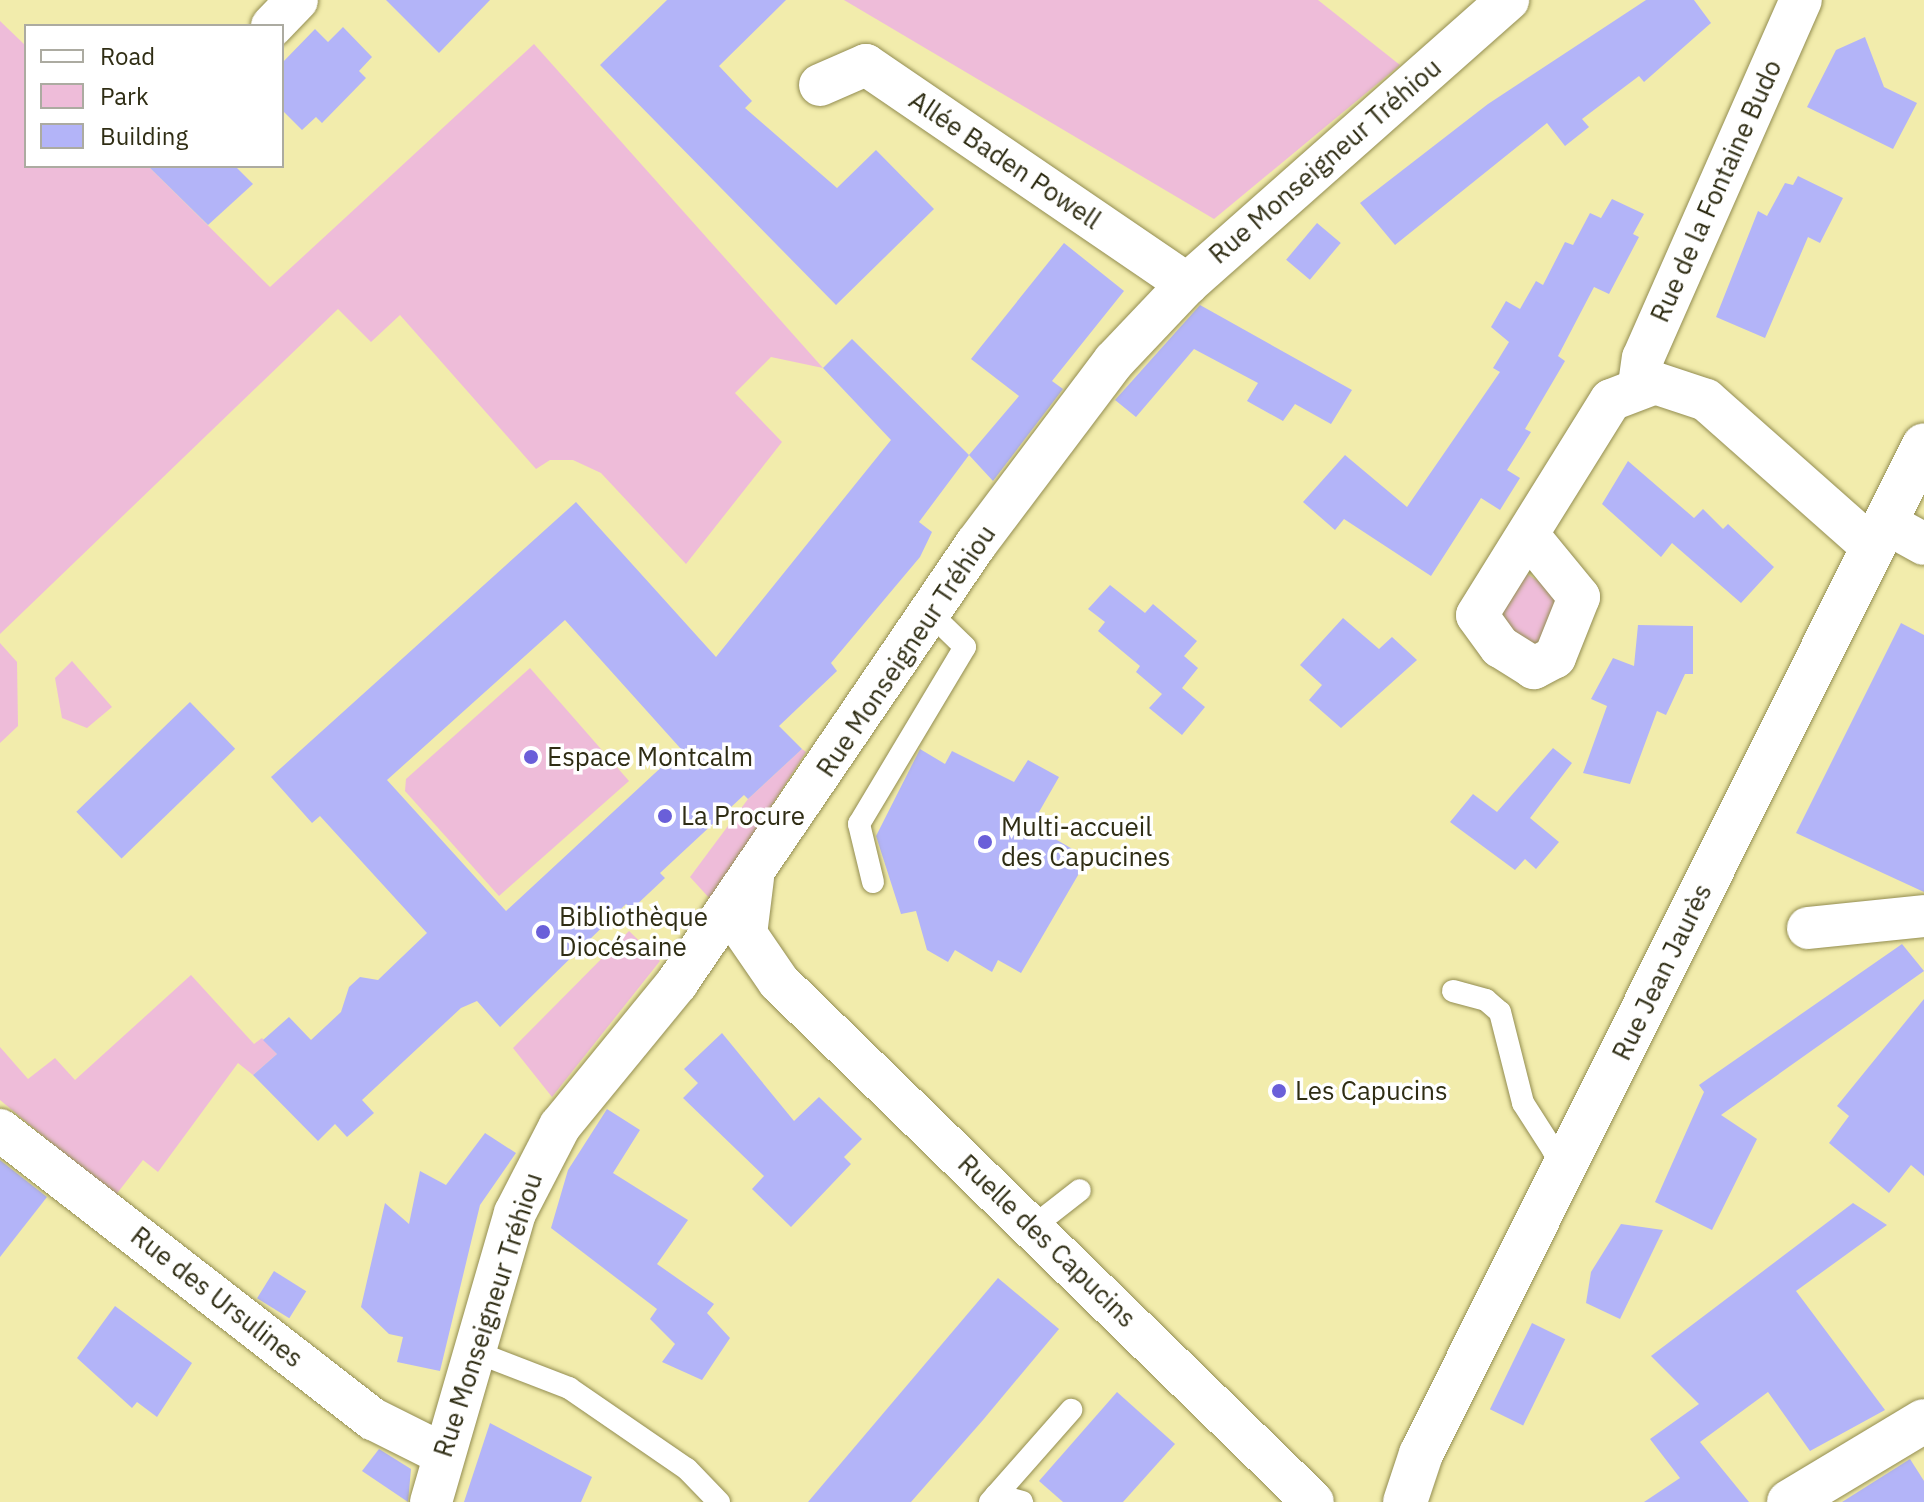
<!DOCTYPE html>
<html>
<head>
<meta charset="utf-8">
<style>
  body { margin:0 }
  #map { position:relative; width:1924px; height:1502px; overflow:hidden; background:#f2ecac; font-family:"IBM Plex Sans",sans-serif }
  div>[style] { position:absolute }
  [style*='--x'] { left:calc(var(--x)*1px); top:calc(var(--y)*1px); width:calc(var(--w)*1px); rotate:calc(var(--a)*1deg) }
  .green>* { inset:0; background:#eebcd9 }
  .building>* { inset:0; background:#b3b4f8; transform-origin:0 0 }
  .roads { filter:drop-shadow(0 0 2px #938d51) drop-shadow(0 0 2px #938d51) }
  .service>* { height:22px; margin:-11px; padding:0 11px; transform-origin:11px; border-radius:11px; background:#fff }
  .minor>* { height:42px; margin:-21px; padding:0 21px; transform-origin:21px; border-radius:21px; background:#fff }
  .tertiary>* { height:44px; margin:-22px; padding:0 22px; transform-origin:22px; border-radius:22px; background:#fff }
  .secondary>* { height:44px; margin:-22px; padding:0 22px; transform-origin:22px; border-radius:22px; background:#fff }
  .dots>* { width:22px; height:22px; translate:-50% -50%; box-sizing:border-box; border:4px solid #fff; border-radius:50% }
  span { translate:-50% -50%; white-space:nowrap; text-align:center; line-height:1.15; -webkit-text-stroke:7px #fff; paint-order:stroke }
  .street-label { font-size:26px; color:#2f2d14 }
  .poi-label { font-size:26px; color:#2f2d14 }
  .left { translate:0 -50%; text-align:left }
  .legend { position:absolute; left:24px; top:24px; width:260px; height:144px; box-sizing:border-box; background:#fff; border:2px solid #acaba1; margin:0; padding:10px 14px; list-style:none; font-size:24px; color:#2f2d14 }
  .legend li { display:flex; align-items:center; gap:16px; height:40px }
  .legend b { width:40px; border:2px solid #acaba1 }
</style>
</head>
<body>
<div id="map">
  <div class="green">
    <div style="clip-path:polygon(844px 0,1318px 0,1400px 65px,1214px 219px)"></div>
    <div style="clip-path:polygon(0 21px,26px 46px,26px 166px,148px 166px,270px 287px,534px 44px,823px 368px,771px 357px,735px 393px,782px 442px,686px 564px,601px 473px,573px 460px,550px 460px,536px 469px,400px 315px,371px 342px,338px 309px,0 634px)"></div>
    <div style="clip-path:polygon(1522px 571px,1559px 594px,1541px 643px,1523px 646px,1494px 607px)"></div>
    <div style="clip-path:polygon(0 643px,17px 662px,18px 726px,0 743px)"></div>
    <div style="clip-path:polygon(72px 661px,112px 707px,87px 728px,62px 718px,55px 678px)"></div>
    <div style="clip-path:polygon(530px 668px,629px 781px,499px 896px,405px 791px,406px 779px)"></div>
    <div style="clip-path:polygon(802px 749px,806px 752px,711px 900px,690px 877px,748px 799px)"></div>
    <div style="clip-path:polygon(629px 931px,660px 961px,552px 1097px,513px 1048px)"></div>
    <div style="clip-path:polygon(191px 975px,254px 1044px,262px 1038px,277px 1054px,253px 1075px,238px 1063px,158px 1172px,143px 1160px,115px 1196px,0 1100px,0 1047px,28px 1079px,55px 1058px,75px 1080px)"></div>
  </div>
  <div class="building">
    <div style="clip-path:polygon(386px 0,490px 0,439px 53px)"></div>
    <div style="clip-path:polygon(667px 0,786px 0,719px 66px,752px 101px,745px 108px,837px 188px,876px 150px,934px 209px,836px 305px,600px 65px)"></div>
    <div style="clip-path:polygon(1646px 0,1694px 0,1711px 23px,1644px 82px,1639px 76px,1582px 119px,1589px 127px,1565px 146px,1547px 123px,1395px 245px,1360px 203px,1488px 104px)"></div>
    <div style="clip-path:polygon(343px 27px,372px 57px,359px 71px,366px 78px,322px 123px,316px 117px,302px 130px,282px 110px,282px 63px,315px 29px,328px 42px)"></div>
    <div style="clip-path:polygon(1865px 37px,1884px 87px,1917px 103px,1893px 149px,1807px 107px,1836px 50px)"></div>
    <div style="clip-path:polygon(148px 166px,235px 166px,253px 184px,208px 225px)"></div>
    <div style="clip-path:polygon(1798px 176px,1843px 198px,1820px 243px,1808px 237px,1765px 338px,1716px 317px,1758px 211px,1767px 216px,1785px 183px,1793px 185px)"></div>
    <div style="clip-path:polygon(1612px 199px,1644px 214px,1633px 234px,1639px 237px,1609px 294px,1594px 287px,1558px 356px,1565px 361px,1525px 429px,1531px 432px,1507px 470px,1520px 478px,1500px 510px,1481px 498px,1431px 576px,1344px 519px,1335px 530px,1303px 502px,1345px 455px,1407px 507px,1500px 372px,1493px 368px,1509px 342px,1491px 327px,1506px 301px,1520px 309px,1536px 281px,1543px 285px,1565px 242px,1573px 245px,1590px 213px,1601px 218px)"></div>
    <div style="left:1317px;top:223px;width:31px;height:48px;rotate:40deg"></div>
    <div style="clip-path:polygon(1064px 243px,1124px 291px,1052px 381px,1063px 389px,993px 481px,969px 455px,1019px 396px,971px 359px)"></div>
    <div style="clip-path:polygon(1200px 305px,1352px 390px,1331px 424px,1295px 404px,1283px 421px,1247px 401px,1258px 383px,1194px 349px,1136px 417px,1115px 400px)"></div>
    <div style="clip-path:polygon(evenodd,852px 339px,969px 455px,919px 522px,932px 532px,920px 557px,831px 663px,837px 671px,779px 726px,802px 749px,748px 799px,744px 795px,660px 873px,665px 878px,632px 909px,626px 904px,500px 1027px,477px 1001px,461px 1008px,362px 1100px,374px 1113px,347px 1137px,335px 1124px,318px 1141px,253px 1075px,277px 1054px,263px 1040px,289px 1017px,311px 1040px,341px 1012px,349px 987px,360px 977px,378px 980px,427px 933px,320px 816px,312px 823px,271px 777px,576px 502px,716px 657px,891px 440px,823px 368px,852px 339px,565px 620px,681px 749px,506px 911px,387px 780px,565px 620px)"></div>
    <div style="clip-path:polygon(1628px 461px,1694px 518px,1703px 509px,1723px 529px,1728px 524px,1774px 567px,1741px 603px,1672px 543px,1661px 557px,1602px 504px)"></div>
    <div style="clip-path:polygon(1110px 585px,1145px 613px,1153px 604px,1197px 641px,1184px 656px,1198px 668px,1182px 688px,1205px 707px,1182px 735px,1149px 708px,1162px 694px,1136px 672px,1140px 666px,1098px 631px,1105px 622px,1088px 609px)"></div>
    <div style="clip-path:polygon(1343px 618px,1379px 649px,1392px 637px,1417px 660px,1341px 728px,1309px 700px,1322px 685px,1300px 665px)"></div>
    <div style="clip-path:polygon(1901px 623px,1924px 635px,1924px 892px,1796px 833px)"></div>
    <div style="clip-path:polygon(1638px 625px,1693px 626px,1693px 674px,1685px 674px,1666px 715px,1657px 711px,1630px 784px,1583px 773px,1607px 706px,1591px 699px,1613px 658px,1634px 666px)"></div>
    <div style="left:190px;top:702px;width:65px;height:158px;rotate:46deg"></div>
    <div style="clip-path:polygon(1553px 748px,1572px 763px,1530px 818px,1559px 842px,1536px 869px,1525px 859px,1515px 870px,1450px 822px,1473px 794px,1497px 812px)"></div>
    <div style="clip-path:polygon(920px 749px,945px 764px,952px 751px,1014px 782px,1028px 760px,1059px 777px,1039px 812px,1057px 823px,1050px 836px,1088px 858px,1021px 973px,998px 960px,992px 972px,955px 950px,948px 962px,927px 950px,916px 911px,901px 914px,876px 836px)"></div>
    <div style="clip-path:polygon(1902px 944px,1924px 971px,1721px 1115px,1757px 1139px,1712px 1230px,1655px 1202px,1704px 1092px,1699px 1085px)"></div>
    <div style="clip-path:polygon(1924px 999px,1924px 1176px,1911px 1165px,1889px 1193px,1829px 1143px,1849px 1116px,1837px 1106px)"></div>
    <div style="clip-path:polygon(722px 1033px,794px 1121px,819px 1097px,862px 1139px,844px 1157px,851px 1164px,791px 1227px,752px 1189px,764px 1176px,683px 1098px,698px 1083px,684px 1069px)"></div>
    <div style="clip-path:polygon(607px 1109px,640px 1130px,613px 1173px,688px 1220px,657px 1264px,714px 1304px,707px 1313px,730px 1338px,702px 1380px,662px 1362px,675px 1344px,650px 1319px,657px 1309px,551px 1228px,568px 1170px)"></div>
    <div style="clip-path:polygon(485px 1133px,516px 1153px,480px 1205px,440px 1371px,397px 1362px,403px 1337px,389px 1334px,361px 1307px,385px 1203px,409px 1224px,420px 1171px,446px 1185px)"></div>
    <div style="clip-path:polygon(0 1160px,47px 1197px,0 1257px)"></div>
    <div style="clip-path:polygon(1853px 1203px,1887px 1225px,1796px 1291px,1885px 1410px,1810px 1451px,1768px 1392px,1700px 1442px,1749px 1502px,1644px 1502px,1680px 1478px,1650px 1439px,1699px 1404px,1651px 1356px)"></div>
    <div style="clip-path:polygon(1621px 1224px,1663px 1230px,1620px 1319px,1586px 1303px,1591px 1272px)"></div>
    <div style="left:274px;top:1271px;width:38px;height:32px;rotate:32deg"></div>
    <div style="clip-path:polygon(998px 1278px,1059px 1329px,983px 1420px,911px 1502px,808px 1502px)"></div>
    <div style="clip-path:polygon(115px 1306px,192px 1363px,157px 1417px,137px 1402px,132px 1408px,77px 1358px)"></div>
    <div style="left:1532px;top:1323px;width:37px;height:96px;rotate:26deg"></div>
    <div style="clip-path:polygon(1117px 1392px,1175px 1444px,1123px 1502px,1063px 1502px,1039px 1481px)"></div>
    <div style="clip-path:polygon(490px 1423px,592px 1477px,581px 1502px,464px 1502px)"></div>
    <div style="clip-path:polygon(379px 1449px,411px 1469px,408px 1502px,362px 1471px)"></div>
    <div style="clip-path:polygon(1910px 1459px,1924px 1481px,1924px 1502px,1842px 1502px)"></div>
  </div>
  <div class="roads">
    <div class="service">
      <div style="--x:873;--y:882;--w:60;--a:-103.6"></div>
      <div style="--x:859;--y:824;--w:206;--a:-59.1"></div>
      <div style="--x:965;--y:647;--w:49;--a:-135.8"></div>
      <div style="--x:1453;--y:991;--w:34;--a:15"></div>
      <div style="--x:1486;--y:1000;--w:18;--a:41"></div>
      <div style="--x:1500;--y:1012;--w:94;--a:75.8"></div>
      <div style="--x:1523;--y:1103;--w:56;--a:57.4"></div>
      <div style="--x:1553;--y:1150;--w:17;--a:25"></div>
      <div style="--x:1034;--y:1226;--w:58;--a:-38"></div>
      <div style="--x:473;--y:1351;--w:103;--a:21.1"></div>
      <div style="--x:569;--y:1388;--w:143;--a:34.5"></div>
      <div style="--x:687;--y:1469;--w:46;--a:45.9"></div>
      <div style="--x:996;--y:1495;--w:27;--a:15"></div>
      <div style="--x:990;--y:1502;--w:123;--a:-48.6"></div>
    </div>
    <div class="minor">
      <div style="--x:272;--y:26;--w:36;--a:-46"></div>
      <div style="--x:820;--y:85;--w:50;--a:-23.5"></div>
      <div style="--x:866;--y:65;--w:389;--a:34.3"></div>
      <div style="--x:1639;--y:385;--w:27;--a:-82"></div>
      <div style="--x:1643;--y:358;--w:391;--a:-66.2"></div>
      <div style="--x:1886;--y:523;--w:43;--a:28.9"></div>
      <div style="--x:1529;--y:536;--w:79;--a:50.7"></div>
      <div style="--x:1579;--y:597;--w:65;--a:111.8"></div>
      <div style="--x:1555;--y:657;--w:24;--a:152"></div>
      <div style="--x:1534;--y:668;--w:40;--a:-148"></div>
      <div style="--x:1500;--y:647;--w:39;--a:-126"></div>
      <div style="--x:1477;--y:615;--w:253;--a:-58.1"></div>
      <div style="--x:1611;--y:400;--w:47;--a:-21.1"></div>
      <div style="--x:1655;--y:383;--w:54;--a:18.4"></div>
      <div style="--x:1706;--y:400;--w:223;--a:41.5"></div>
      <div style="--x:753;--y:878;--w:56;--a:97.1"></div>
      <div style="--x:746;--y:934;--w:58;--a:55.5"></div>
      <div style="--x:779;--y:982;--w:745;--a:44.24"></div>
      <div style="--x:1808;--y:928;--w:117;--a:-5.9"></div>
      <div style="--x:0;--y:1130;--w:472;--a:37.8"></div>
      <div style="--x:373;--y:1419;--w:76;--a:26.6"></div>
      <div style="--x:431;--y:1502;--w:301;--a:-73.8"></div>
      <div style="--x:515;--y:1213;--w:98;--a:-62.7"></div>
      <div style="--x:560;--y:1126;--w:185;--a:-50.7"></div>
      <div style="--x:677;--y:983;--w:531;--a:-55.74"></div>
      <div style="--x:976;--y:544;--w:229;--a:-53"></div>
      <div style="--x:1114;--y:361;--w:106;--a:-46.5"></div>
      <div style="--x:1187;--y:284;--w:429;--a:-41.5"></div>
    </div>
    <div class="tertiary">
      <div style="--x:1789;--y:1502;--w:157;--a:-31"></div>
    </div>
    <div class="secondary">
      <div style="--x:1405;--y:1502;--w:51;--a:-71.6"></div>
      <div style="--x:1421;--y:1454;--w:1127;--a:-63.5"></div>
    </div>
  </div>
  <div class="dots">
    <div style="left:531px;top:757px;background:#6a5fd9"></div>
    <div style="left:665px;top:816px;background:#6a5fd9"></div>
    <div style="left:985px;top:842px;background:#6a5fd9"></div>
    <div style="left:543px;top:932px;background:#6a5fd9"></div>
    <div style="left:1279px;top:1091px;background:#6a5fd9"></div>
  </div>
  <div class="street-label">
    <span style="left:1005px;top:160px;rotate:34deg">Allée Baden Powell</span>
    <span style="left:1325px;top:161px;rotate:-41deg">Rue Monseigneur Tréhiou</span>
    <span style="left:1716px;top:191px;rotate:-66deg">Rue de la Fontaine Budo</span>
    <span style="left:906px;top:651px;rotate:-56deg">Rue Monseigneur Tréhiou</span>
    <span style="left:1662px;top:972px;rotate:-64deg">Rue Jean Jaurès</span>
    <span style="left:1047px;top:1241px;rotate:44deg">Ruelle des Capucins</span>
    <span style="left:217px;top:1297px;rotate:38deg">Rue des Ursulines</span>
    <span style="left:488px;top:1315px;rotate:-72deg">Rue Monseigneur Tréhiou</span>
  </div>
  <div class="poi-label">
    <span class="left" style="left:547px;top:757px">Espace Montcalm</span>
    <span class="left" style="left:681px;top:816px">La Procure</span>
    <span class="left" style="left:1001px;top:842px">Multi-accueil<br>des Capucines</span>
    <span class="left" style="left:559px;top:932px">Bibliothèque<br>Diocésaine</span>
    <span class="left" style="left:1295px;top:1091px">Les Capucins</span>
  </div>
  <ul class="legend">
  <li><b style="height:10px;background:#fff"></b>Road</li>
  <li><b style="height:22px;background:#eebcd9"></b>Park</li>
  <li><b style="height:22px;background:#b3b4f8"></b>Building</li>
  </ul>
</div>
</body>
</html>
